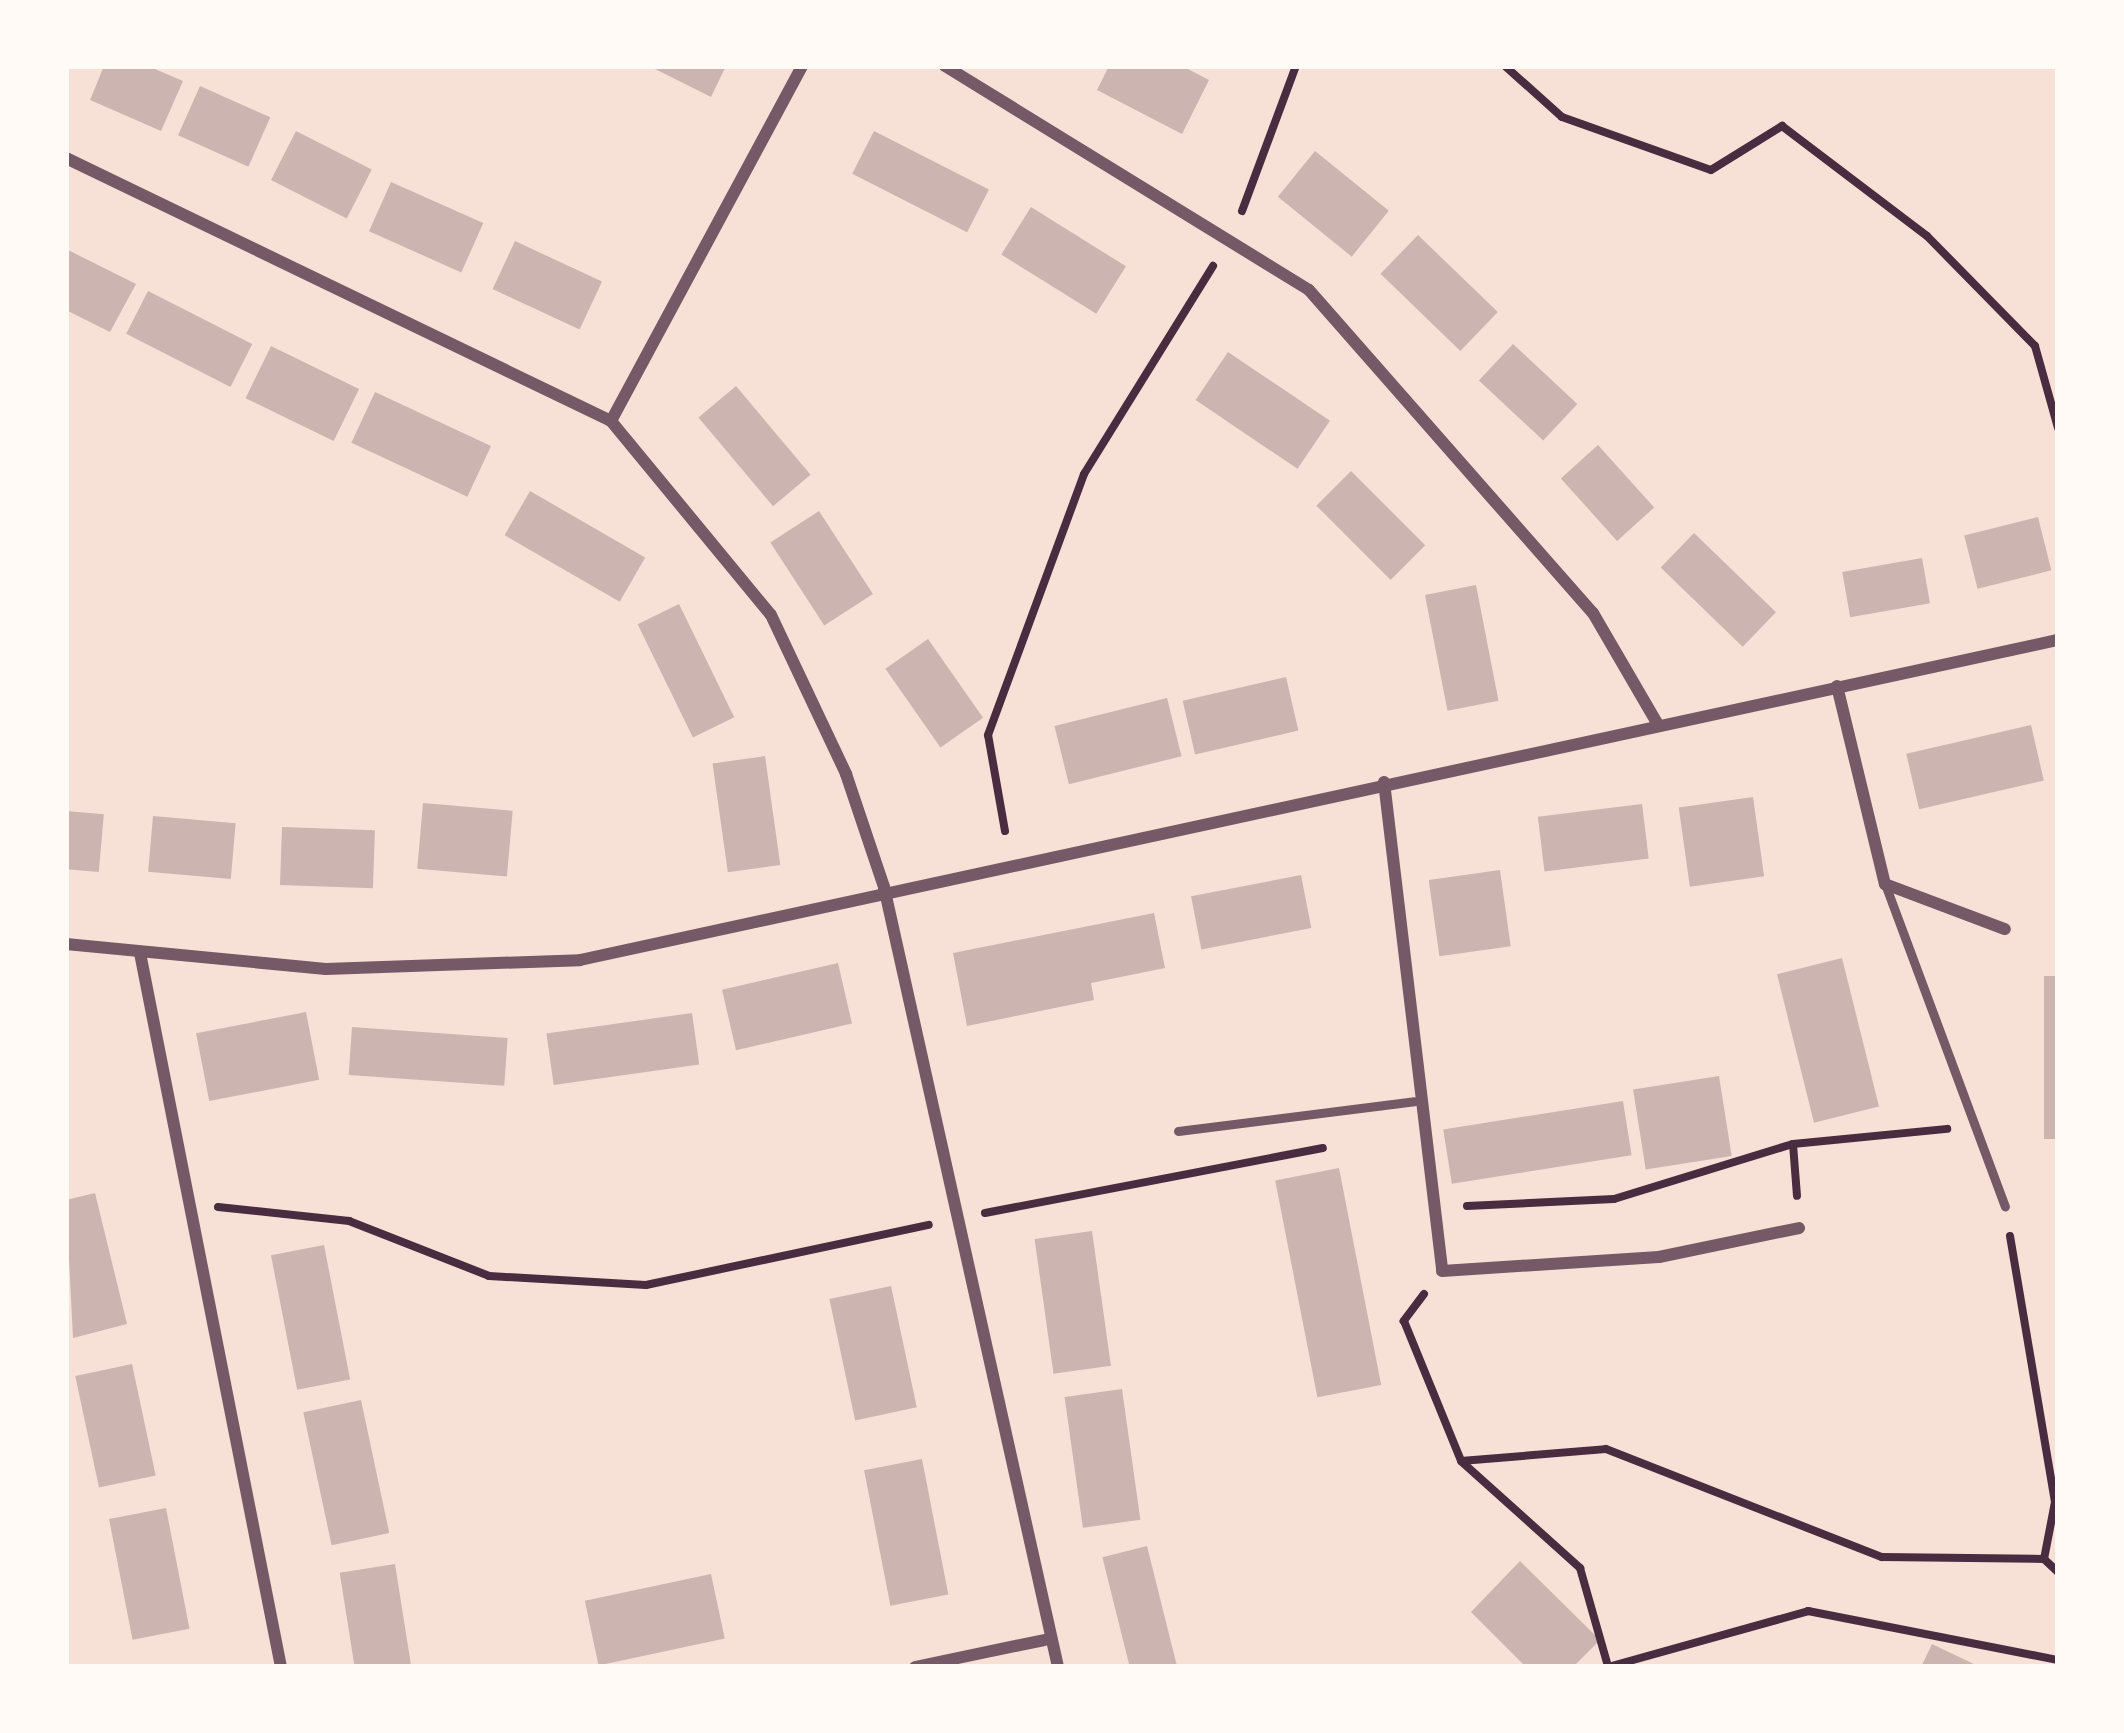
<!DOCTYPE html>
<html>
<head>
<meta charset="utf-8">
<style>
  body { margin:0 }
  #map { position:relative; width:2124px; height:1733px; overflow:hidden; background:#f7e1d7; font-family:Poppins,sans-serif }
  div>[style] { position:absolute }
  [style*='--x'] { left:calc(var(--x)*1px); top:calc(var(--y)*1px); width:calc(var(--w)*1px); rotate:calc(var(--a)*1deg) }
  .building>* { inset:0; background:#ccb4b1; transform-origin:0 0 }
  .path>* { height:8px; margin:-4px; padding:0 4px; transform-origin:4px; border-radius:4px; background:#4a2c40 }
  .service>* { height:9px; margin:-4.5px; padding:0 4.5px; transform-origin:4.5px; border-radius:4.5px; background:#755966 }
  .minor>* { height:12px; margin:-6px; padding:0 6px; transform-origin:6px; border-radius:6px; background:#755966 }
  span { translate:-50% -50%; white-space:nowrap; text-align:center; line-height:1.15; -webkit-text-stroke:12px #fffaf5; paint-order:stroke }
  .frame { position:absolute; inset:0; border:69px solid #fffaf5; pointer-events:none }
</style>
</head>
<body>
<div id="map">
  <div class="building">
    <div style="clip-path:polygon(104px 66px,148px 66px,183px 81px,161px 131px,90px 100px)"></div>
    <div style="clip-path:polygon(649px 66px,726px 66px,711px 97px)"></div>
    <div style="clip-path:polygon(1109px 66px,1182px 66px,1209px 80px,1182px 134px,1097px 90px)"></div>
    <div style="left:200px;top:86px;width:77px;height:54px;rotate:24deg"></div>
    <div style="left:296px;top:131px;width:85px;height:55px;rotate:27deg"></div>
    <div style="left:874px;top:131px;width:129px;height:48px;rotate:27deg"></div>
    <div style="left:1315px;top:151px;width:95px;height:59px;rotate:39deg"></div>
    <div style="left:391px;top:182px;width:101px;height:54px;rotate:24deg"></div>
    <div style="left:1031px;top:207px;width:112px;height:56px;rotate:32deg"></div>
    <div style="left:1418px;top:235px;width:111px;height:54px;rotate:44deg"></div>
    <div style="left:515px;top:241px;width:96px;height:53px;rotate:25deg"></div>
    <div style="clip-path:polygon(66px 249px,136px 284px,110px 332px,66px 310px)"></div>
    <div style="left:148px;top:291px;width:117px;height:48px;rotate:27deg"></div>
    <div style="left:1513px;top:344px;width:88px;height:50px;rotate:43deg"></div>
    <div style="left:271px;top:346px;width:98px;height:58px;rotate:26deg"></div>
    <div style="left:1228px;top:352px;width:123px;height:58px;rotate:34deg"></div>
    <div style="left:736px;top:386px;width:116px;height:49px;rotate:50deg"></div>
    <div style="left:375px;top:392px;width:128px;height:56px;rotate:25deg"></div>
    <div style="left:1598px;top:445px;width:84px;height:50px;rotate:48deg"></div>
    <div style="left:1351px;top:471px;width:105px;height:49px;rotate:45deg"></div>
    <div style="left:530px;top:491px;width:133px;height:51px;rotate:30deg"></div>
    <div style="left:819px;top:511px;width:99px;height:58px;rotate:57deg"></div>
    <div style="left:2038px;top:517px;width:55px;height:76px;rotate:76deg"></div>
    <div style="left:1694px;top:533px;width:114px;height:48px;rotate:44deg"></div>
    <div style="left:1922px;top:558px;width:46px;height:81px;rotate:80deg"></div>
    <div style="left:1476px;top:585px;width:118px;height:52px;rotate:79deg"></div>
    <div style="left:679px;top:604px;width:126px;height:46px;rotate:64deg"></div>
    <div style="left:928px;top:639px;width:96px;height:52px;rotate:55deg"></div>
    <div style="left:1286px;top:677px;width:55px;height:106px;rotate:77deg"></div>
    <div style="left:1167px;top:698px;width:60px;height:116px;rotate:76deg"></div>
    <div style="left:2031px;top:725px;width:57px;height:128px;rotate:77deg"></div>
    <div style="left:765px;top:756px;width:110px;height:53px;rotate:82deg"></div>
    <div style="left:1753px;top:797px;width:80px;height:75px;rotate:82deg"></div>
    <div style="left:423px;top:803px;width:90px;height:66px;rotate:5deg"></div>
    <div style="left:1642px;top:804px;width:55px;height:105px;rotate:83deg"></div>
    <div style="left:66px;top:811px;width:38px;height:58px;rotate:5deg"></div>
    <div style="left:153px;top:816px;width:83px;height:56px;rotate:5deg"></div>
    <div style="left:282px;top:827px;width:93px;height:58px;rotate:2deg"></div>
    <div style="left:1500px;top:870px;width:77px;height:72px;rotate:82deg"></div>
    <div style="left:1301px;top:875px;width:54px;height:112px;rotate:79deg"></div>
    <div style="clip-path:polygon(1154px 913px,1165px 968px,1091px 983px,1094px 1000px,967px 1026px,953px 953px)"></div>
    <div style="left:1842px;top:958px;width:153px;height:67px;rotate:76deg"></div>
    <div style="left:838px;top:963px;width:62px;height:119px;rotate:77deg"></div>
    <div style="left:2044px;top:976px;width:14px;height:163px"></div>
    <div style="left:306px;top:1012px;width:69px;height:112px;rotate:79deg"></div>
    <div style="left:692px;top:1013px;width:52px;height:147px;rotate:82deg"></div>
    <div style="left:352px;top:1027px;width:156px;height:48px;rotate:4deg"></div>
    <div style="left:1719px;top:1076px;width:81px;height:87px;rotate:81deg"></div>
    <div style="left:1623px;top:1101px;width:55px;height:182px;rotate:81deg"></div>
    <div style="left:1339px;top:1168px;width:221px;height:65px;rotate:79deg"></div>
    <div style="clip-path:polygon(95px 1193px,127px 1324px,73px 1338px,66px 1200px)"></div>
    <div style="left:1092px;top:1231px;width:136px;height:58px;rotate:82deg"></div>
    <div style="left:324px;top:1245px;width:137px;height:54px;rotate:79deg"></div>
    <div style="left:891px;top:1286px;width:124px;height:63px;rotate:78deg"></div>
    <div style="left:132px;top:1364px;width:114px;height:58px;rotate:78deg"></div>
    <div style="left:1122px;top:1389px;width:132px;height:58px;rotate:82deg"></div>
    <div style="left:361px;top:1400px;width:136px;height:59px;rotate:78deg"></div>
    <div style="left:922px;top:1459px;width:138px;height:59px;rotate:79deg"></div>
    <div style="left:166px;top:1508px;width:123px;height:58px;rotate:79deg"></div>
    <div style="left:1147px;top:1546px;width:125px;height:46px;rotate:76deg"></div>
    <div style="clip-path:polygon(1520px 1561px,1600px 1640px,1573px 1667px,1526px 1667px,1471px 1612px)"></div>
    <div style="left:395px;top:1564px;width:104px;height:56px;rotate:81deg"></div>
    <div style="left:711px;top:1574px;width:66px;height:129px;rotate:78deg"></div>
    <div style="clip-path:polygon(1932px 1644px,1980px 1667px,1921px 1667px)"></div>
  </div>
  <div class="path">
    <div style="--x:1505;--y:66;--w:76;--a:41.8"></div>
    <div style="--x:1562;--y:117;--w:158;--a:19.6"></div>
    <div style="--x:1711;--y:170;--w:84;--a:-31.8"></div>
    <div style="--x:1782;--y:126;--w:182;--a:37.2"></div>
    <div style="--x:1927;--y:236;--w:154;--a:45.5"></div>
    <div style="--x:2035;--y:346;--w:85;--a:74.3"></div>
    <div style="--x:1242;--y:211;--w:155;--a:-69.6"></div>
    <div style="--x:1005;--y:831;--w:97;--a:-100"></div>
    <div style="--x:988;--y:735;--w:278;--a:-69.8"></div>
    <div style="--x:1084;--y:474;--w:245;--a:-58.2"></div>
    <div style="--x:1793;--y:1144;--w:52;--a:85.6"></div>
    <div style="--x:1467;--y:1206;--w:147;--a:-2.7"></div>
    <div style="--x:1614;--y:1199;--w:187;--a:-17.1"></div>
    <div style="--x:1793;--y:1144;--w:155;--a:-5.6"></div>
    <div style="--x:218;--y:1207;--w:132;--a:6.1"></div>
    <div style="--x:349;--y:1221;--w:150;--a:21.4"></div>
    <div style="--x:489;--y:1276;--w:157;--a:3.3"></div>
    <div style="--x:646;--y:1285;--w:289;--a:-12"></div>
    <div style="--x:985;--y:1213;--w:344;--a:-10.9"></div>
    <div style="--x:2010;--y:1236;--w:270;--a:80.4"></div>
    <div style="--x:2055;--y:1502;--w:58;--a:100.9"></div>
    <div style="--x:1424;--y:1294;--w:34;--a:127"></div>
    <div style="--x:1404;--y:1321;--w:151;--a:67.8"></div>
    <div style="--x:1461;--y:1461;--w:145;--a:-4.7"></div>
    <div style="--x:1606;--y:1449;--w:296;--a:21.4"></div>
    <div style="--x:1882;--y:1557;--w:162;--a:0.7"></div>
    <div style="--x:2044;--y:1559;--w:19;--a:43"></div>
    <div style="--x:1462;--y:1462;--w:159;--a:41.9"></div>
    <div style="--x:1580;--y:1568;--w:102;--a:74.1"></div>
    <div style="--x:1608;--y:1667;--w:208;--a:-15.6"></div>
    <div style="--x:1808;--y:1611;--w:255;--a:11.1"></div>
  </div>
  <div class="service">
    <div style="--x:1885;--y:884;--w:344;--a:69.6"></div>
    <div style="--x:1178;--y:1131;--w:238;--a:-7.2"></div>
  </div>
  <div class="minor">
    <div style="--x:945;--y:66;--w:427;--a:31.6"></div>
    <div style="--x:1309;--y:290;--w:430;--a:48.7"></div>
    <div style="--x:1593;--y:613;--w:127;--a:59.8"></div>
    <div style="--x:66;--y:158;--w:605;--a:25.76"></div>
    <div style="--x:611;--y:421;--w:251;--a:50.5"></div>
    <div style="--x:771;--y:615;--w:176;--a:64.7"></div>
    <div style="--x:846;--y:774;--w:119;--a:71.4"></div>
    <div style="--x:884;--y:887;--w:799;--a:77.42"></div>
    <div style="--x:611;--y:421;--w:403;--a:-61.7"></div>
    <div style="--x:1837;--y:686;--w:204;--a:76.4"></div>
    <div style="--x:1885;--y:884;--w:128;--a:20.6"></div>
    <div style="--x:1384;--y:782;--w:492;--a:83.2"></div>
    <div style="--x:1442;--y:1271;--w:217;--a:-3.7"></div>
    <div style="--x:1659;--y:1257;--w:143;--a:-11.7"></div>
    <div style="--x:66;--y:944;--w:261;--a:5.5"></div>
    <div style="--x:326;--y:969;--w:254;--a:-2"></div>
    <div style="--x:580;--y:960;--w:1512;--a:-12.22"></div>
    <div style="--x:140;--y:953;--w:728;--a:78.83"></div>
    <div style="--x:915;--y:1667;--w:132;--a:-11.8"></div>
  </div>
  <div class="frame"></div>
</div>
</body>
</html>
